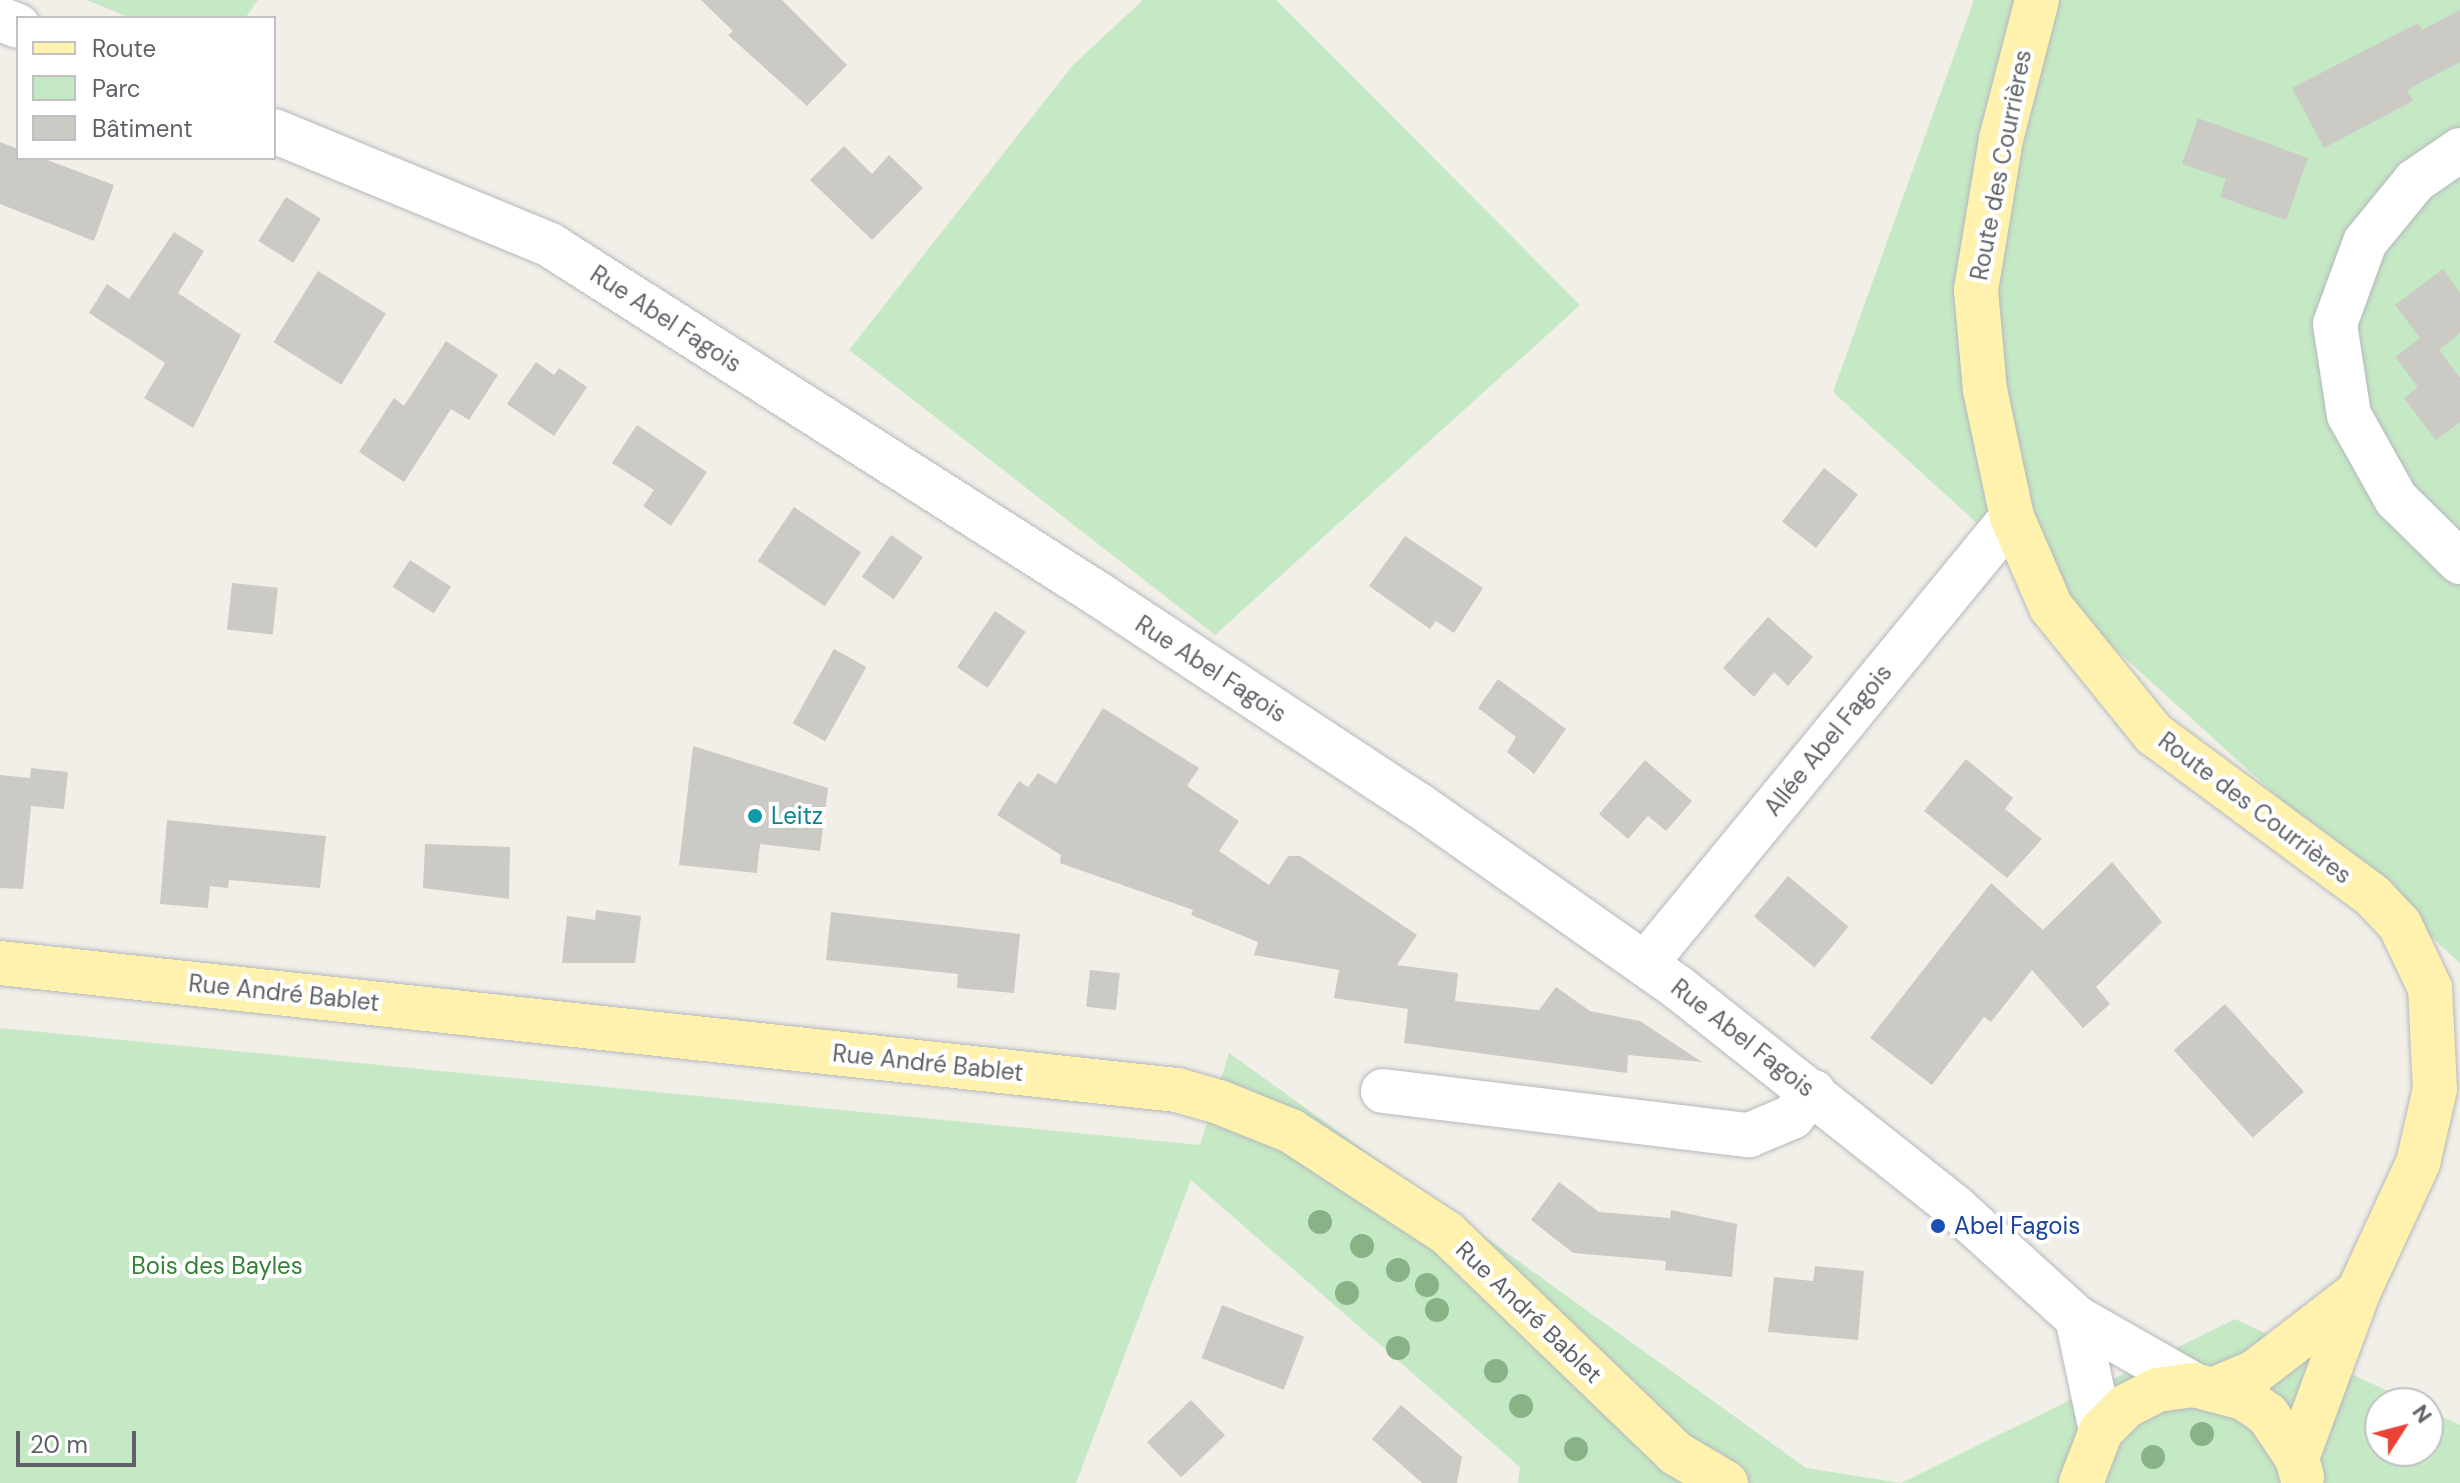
<!DOCTYPE html>
<html>
<head>
<meta charset="utf-8">
<style>
  body { margin:0 }
  #map { position:relative; width:2460px; height:1483px; overflow:hidden; background:#f1efe8; font-family:"DM Sans",sans-serif }
  div>[style] { position:absolute }
  [style*='--x'] { left:calc(var(--x)*1px); top:calc(var(--y)*1px); width:calc(var(--w)*1px); rotate:calc(var(--a)*1deg) }
  .green>* { inset:0; background:#c5e8c5 }
  .building>* { inset:0; background:#cccac5; transform-origin:0 0 }
  .roads { filter:drop-shadow(0 0 2px #b5b8bc) drop-shadow(0 0 2px #b5b8bc) }
  .minor>* { height:44px; margin:-22px; padding:0 22px; transform-origin:22px; border-radius:22px; background:#fff }
  .major>* { height:44px; margin:-22px; padding:0 22px; transform-origin:22px; border-radius:22px; background:#fff2af }
  .trees>* { width:24px; height:24px; margin:-12px; border-radius:50%; background:#89b387 }
  .dots>* { width:22px; height:22px; translate:-50% -50%; box-sizing:border-box; border:4px solid #fff; border-radius:50% }
  span { translate:-50% -50%; white-space:nowrap; text-align:center; line-height:1.15; -webkit-text-stroke:8px #fff; paint-order:stroke }
  .street-label { font-size:24px; color:#5f6368 }
  .culture-label { font-size:24px; color:#0d838f }
  .left { translate:0 -50%; text-align:left }
  .transit-label { font-size:24px; color:#164399 }
  .park-label { font-size:24px; color:#348238 }
  .legend { position:absolute; left:16px; top:16px; width:260px; height:144px; box-sizing:border-box; background:#fff; border:2px solid #bfc1c3; margin:0; padding:10px 14px; list-style:none; font-size:24px; color:#5f6368 }
  .legend li { display:flex; align-items:center; gap:16px; height:40px }
  .legend b { width:40px; border:2px solid #bfc1c3 }
  .north { position:absolute; left:2364px; top:1387px; width:80px; height:80px; box-sizing:border-box; background:#fff; border:2px solid #bfc1c3; border-radius:50%; rotate:54deg; font-size:22px; font-weight:700; line-height:32px; text-align:center; color:#5f6368 }
  .north::after { content:''; display:block; margin:auto; width:28px; height:36px; background:#ea4335; clip-path:polygon(50% 0,100% 100%,50% 72%,0 100%) }
  .scale { position:absolute; left:16px; top:1431px; width:120px; height:36px; box-sizing:border-box; border:4px solid #5f6368; border-top:0; padding-left:10px; font-size:24px; line-height:28px; white-space:nowrap; color:#5f6368; -webkit-text-stroke:6px #fff; paint-order:stroke }
</style>
</head>
<body>
<div id="map">
  <div class="green">
    <div style="clip-path:polygon(87px 0,258px 0,245px 18px,130px 18px)"></div>
    <div style="clip-path:polygon(1143px 0,1276px 0,1580px 305px,1215px 635px,849px 350px,1073px 65px)"></div>
    <div style="clip-path:polygon(1974px 0,2460px 0,2460px 963px,1833px 392px)"></div>
    <div style="clip-path:polygon(0 1028px,1200px 1145px,1229px 1053px,1806px 1468px,1901px 1483px,2235px 1319px,2413px 1403px,2380px 1403px,2380px 1451px,2428px 1451px,2428px 1410px,2460px 1425px,2460px 1483px,1518px 1483px,1520px 1467px,1191px 1180px,1076px 1483px,0 1483px)"></div>
  </div>
  <div class="building">
    <div style="clip-path:polygon(701px 0,782px 0,847px 65px,807px 106px,728px 35px,733px 31px)"></div>
    <div style="clip-path:polygon(2460px 10px,2460px 62px,2407px 90px,2413px 101px,2324px 148px,2292px 88px,2418px 23px,2422px 30px)"></div>
    <div style="clip-path:polygon(2198px 118px,2308px 158px,2286px 220px,2220px 197px,2226px 179px,2182px 164px)"></div>
    <div style="clip-path:polygon(0 142px,18px 149px,18px 158px,42px 158px,114px 185px,94px 241px,0 204px)"></div>
    <div style="clip-path:polygon(844px 146px,872px 174px,889px 155px,923px 188px,872px 240px,810px 180px)"></div>
    <div style="left:286px;top:197px;width:41px;height:52px;rotate:32deg"></div>
    <div style="clip-path:polygon(174px 232px,204px 251px,178px 293px,241px 335px,193px 428px,144px 398px,165px 363px,89px 313px,107px 284px,129px 299px)"></div>
    <div style="clip-path:polygon(2443px 269px,2460px 293px,2460px 333px,2439px 350px,2460px 378px,2460px 422px,2436px 440px,2404px 398px,2418px 387px,2395px 357px,2420px 338px,2395px 305px)"></div>
    <div style="left:318px;top:271px;width:80px;height:84px;rotate:32deg"></div>
    <div style="clip-path:polygon(446px 341px,498px 375px,469px 420px,451px 409px,404px 482px,359px 452px,394px 398px,404px 406px)"></div>
    <div style="clip-path:polygon(536px 362px,554px 375px,559px 368px,587px 387px,554px 436px,507px 404px)"></div>
    <div style="clip-path:polygon(637px 425px,707px 472px,671px 526px,643px 506px,654px 490px,612px 463px)"></div>
    <div style="left:1824px;top:468px;width:43px;height:68px;rotate:38deg"></div>
    <div style="left:794px;top:507px;width:81px;height:65px;rotate:34deg"></div>
    <div style="left:891px;top:535px;width:39px;height:51px;rotate:35deg"></div>
    <div style="clip-path:polygon(1405px 536px,1483px 588px,1454px 633px,1436px 621px,1430px 629px,1369px 586px)"></div>
    <div style="left:410px;top:560px;width:49px;height:32px;rotate:33deg"></div>
    <div style="left:232px;top:583px;width:46px;height:47px;rotate:6deg"></div>
    <div style="left:995px;top:611px;width:37px;height:68px;rotate:34deg"></div>
    <div style="clip-path:polygon(1768px 617px,1813px 657px,1788px 686px,1774px 672px,1754px 697px,1723px 668px)"></div>
    <div style="left:834px;top:649px;width:37px;height:85px;rotate:29deg"></div>
    <div style="clip-path:polygon(1498px 679px,1566px 729px,1534px 774px,1507px 752px,1516px 737px,1478px 708px)"></div>
    <div style="clip-path:polygon(1103px 708px,1199px 768px,1187px 786px,1239px 821px,1219px 851px,1269px 885px,1288px 856px,1300px 856px,1417px 935px,1397px 965px,1458px 973px,1455px 1001px,1539px 1010px,1556px 987px,1590px 1011px,1640px 1021px,1702px 1062px,1628px 1055px,1627px 1073px,1404px 1043px,1408px 1009px,1334px 998px,1339px 970px,1254px 955px,1258px 942px,1191px 915px,1193px 910px,1060px 863px,1061px 855px,997px 815px,1019px 781px,1028px 787px,1038px 773px,1056px 784px)"></div>
    <div style="clip-path:polygon(693px 746px,828px 788px,820px 851px,760px 844px,757px 873px,679px 865px)"></div>
    <div style="clip-path:polygon(1966px 759px,2013px 798px,2005px 809px,2042px 839px,2007px 878px,1924px 811px)"></div>
    <div style="clip-path:polygon(1645px 760px,1692px 801px,1666px 831px,1648px 816px,1628px 839px,1599px 814px)"></div>
    <div style="clip-path:polygon(31px 768px,68px 772px,64px 809px,31px 806px,23px 889px,0 888px,0 775px,30px 778px)"></div>
    <div style="clip-path:polygon(167px 820px,326px 836px,320px 888px,229px 880px,228px 888px,210px 886px,208px 908px,160px 904px)"></div>
    <div style="clip-path:polygon(425px 844px,510px 847px,509px 899px,423px 888px)"></div>
    <div style="clip-path:polygon(2112px 862px,2162px 922px,2096px 987px,2110px 1004px,2083px 1028px,2032px 970px,1991px 1022px,1984px 1017px,1932px 1085px,1870px 1038px,1991px 883px,2043px 930px)"></div>
    <div style="left:1788px;top:876px;width:79px;height:53px;rotate:40deg"></div>
    <div style="clip-path:polygon(596px 910px,641px 916px,635px 963px,562px 963px,567px 916px,595px 920px)"></div>
    <div style="clip-path:polygon(831px 912px,1020px 934px,1014px 993px,957px 988px,958px 974px,826px 960px)"></div>
    <div style="left:1090px;top:970px;width:30px;height:37px;rotate:6deg"></div>
    <div style="left:2225px;top:1004px;width:118px;height:69px;rotate:48deg"></div>
    <div style="clip-path:polygon(1559px 1182px,1599px 1212px,1670px 1218px,1671px 1210px,1737px 1224px,1732px 1277px,1665px 1270px,1666px 1261px,1573px 1253px,1531px 1220px)"></div>
    <div style="clip-path:polygon(1815px 1266px,1864px 1271px,1858px 1340px,1768px 1332px,1774px 1277px,1813px 1281px)"></div>
    <div style="left:1222px;top:1305px;width:88px;height:57px;rotate:21deg"></div>
    <div style="left:1191px;top:1400px;width:49px;height:61px;rotate:46deg"></div>
    <div style="clip-path:polygon(1401px 1405px,1462px 1457px,1457px 1483px,1422px 1483px,1372px 1439px)"></div>
  </div>
  <div class="roads">
    <div class="minor">
      <div style="--x:0;--y:19;--w:19;--a:21"></div>
      <div style="--x:274;--y:131;--w:299;--a:22.4"></div>
      <div style="--x:550;--y:245;--w:650;--a:32.49"></div>
      <div style="--x:1098;--y:594;--w:382;--a:33.4"></div>
      <div style="--x:1417;--y:804;--w:322;--a:35.1"></div>
      <div style="--x:1680;--y:989;--w:352;--a:38.4"></div>
      <div style="--x:1956;--y:1208;--w:164;--a:42.3"></div>
      <div style="--x:2077;--y:1318;--w:135;--a:29.8"></div>
      <div style="--x:2460;--y:150;--w:55;--a:145.4"></div>
      <div style="--x:2415;--y:181;--w:79;--a:129.3"></div>
      <div style="--x:2365;--y:242;--w:87;--a:110.1"></div>
      <div style="--x:2335;--y:324;--w:92;--a:81.3"></div>
      <div style="--x:2349;--y:415;--w:96;--a:60.8"></div>
      <div style="--x:2396;--y:499;--w:90;--a:44.5"></div>
      <div style="--x:1645;--y:964;--w:578;--a:-50.61"></div>
      <div style="--x:1383;--y:1091;--w:369;--a:6.9"></div>
      <div style="--x:1749;--y:1135;--w:47;--a:-22.7"></div>
      <div style="--x:1792;--y:1117;--w:33;--a:-50"></div>
      <div style="--x:2077;--y:1318;--w:116;--a:78"></div>
    </div>
    <div class="major">
      <div style="--x:2037;--y:0;--w:144;--a:104.5"></div>
      <div style="--x:2001;--y:139;--w:153;--a:99.4"></div>
      <div style="--x:1976;--y:290;--w:100;--a:84.9"></div>
      <div style="--x:1985;--y:390;--w:130;--a:78"></div>
      <div style="--x:2012;--y:517;--w:98;--a:66.6"></div>
      <div style="--x:2051;--y:607;--w:164;--a:51"></div>
      <div style="--x:2154;--y:734;--w:272;--a:36.5"></div>
      <div style="--x:2373;--y:896;--w:40;--a:47"></div>
      <div style="--x:2400;--y:925;--w:70;--a:64.5"></div>
      <div style="--x:2430;--y:988;--w:101;--a:87.2"></div>
      <div style="--x:2435;--y:1089;--w:76;--a:102.9"></div>
      <div style="--x:2418;--y:1163;--w:143;--a:114.8"></div>
      <div style="--x:2358;--y:1293;--w:176;--a:110.3"></div>
      <div style="--x:0;--y:963;--w:1184;--a:6.16"></div>
      <div style="--x:1177;--y:1090;--w:44;--a:15.9"></div>
      <div style="--x:1219;--y:1102;--w:78;--a:21.9"></div>
      <div style="--x:1291;--y:1131;--w:186;--a:33.2"></div>
      <div style="--x:1447;--y:1233;--w:319;--a:43.9"></div>
      <div style="--x:1677;--y:1454;--w:57;--a:30.6"></div>
      <div style="--x:2217;--y:1388;--w:41;--a:-22.8"></div>
      <div style="--x:2255;--y:1372;--w:128;--a:-37.7"></div>
      <div style="--x:2081;--y:1483;--w:56;--a:-69"></div>
      <div style="--x:2101;--y:1431;--w:35;--a:-45"></div>
      <div style="--x:2126;--y:1406;--w:35;--a:-27"></div>
      <div style="--x:2157;--y:1390;--w:37;--a:-8"></div>
      <div style="--x:2194;--y:1385;--w:52;--a:14.6"></div>
      <div style="--x:2244;--y:1398;--w:29;--a:35"></div>
      <div style="--x:2268;--y:1415;--w:52;--a:56"></div>
      <div style="--x:2297;--y:1458;--w:20;--a:75"></div>
    </div>
  </div>
  <div class="trees">
    <div style="left:1320px;top:1222px"></div>
    <div style="left:1362px;top:1246px"></div>
    <div style="left:1398px;top:1270px"></div>
    <div style="left:1427px;top:1285px"></div>
    <div style="left:1347px;top:1293px"></div>
    <div style="left:1437px;top:1310px"></div>
    <div style="left:1398px;top:1348px"></div>
    <div style="left:1496px;top:1371px"></div>
    <div style="left:1521px;top:1406px"></div>
    <div style="left:2202px;top:1434px"></div>
    <div style="left:1576px;top:1449px"></div>
    <div style="left:2153px;top:1457px"></div>
  </div>
  <div class="dots">
    <div style="left:755px;top:816px;background:#0f9aa8"></div>
    <div style="left:1938px;top:1226px;background:#1a4fb4"></div>
  </div>
  <div class="street-label">
    <span style="left:2001px;top:165px;rotate:-79deg">Route des Courrières</span>
    <span style="left:666px;top:319px;rotate:33deg">Rue Abel Fagois</span>
    <span style="left:1211px;top:669px;rotate:33deg">Rue Abel Fagois</span>
    <span style="left:1828px;top:740px;rotate:-51deg">Allée Abel Fagois</span>
    <span style="left:2255px;top:808px;rotate:37deg">Route des Courrières</span>
    <span style="left:284px;top:993px;rotate:6deg">Rue André Bablet</span>
    <span style="left:1743px;top:1038px;rotate:38deg">Rue Abel Fagois</span>
    <span style="left:928px;top:1063px;rotate:6deg">Rue André Bablet</span>
    <span style="left:1529px;top:1312px;rotate:44deg">Rue André Bablet</span>
  </div>
  <div class="culture-label">
    <span class="left" style="left:771px;top:816px">Leitz</span>
  </div>
  <div class="transit-label">
    <span class="left" style="left:1954px;top:1226px">Abel Fagois</span>
  </div>
  <div class="park-label">
    <span style="left:217px;top:1266px">Bois des Bayles</span>
  </div>
  <ul class="legend">
  <li><b style="height:10px;background:#fff2af"></b>Route</li>
  <li><b style="height:22px;background:#c5e8c5"></b>Parc</li>
  <li><b style="height:22px;background:#cccac5"></b>Bâtiment</li>
  </ul>
  <div class="north">N</div>
  <div class="scale">20 m</div>
</div>
</body>
</html>
